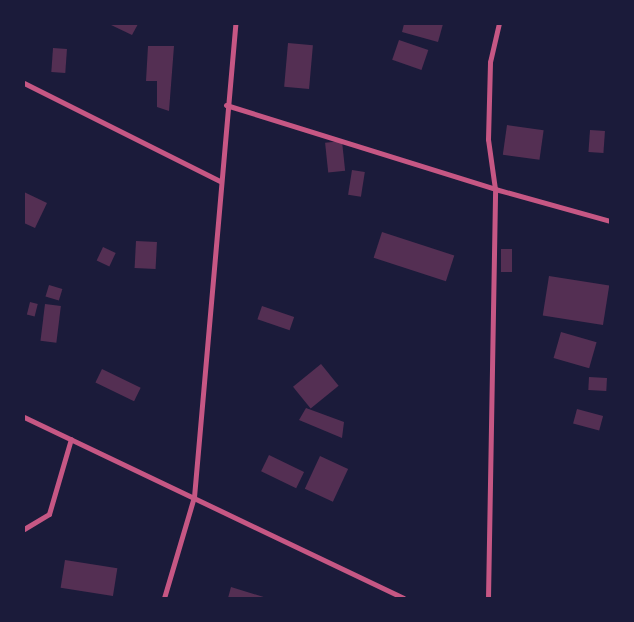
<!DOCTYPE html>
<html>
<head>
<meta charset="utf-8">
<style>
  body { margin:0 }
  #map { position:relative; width:634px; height:622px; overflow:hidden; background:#1b1b3a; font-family:Literata,serif }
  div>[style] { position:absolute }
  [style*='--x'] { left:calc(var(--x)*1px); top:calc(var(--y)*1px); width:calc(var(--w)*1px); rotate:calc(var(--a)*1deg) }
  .building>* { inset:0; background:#542f53; transform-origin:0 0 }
  .minor>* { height:5px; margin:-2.5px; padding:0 2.5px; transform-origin:2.5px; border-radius:2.5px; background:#c65784 }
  span { translate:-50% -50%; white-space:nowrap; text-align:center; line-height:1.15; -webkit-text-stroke:5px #1b1b3a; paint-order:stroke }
  .frame { position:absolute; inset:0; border:25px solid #1b1b3a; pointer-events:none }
</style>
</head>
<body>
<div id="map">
  <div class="building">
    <div style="clip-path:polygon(109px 24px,138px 24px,132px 35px)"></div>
    <div style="clip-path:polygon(404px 24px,443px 24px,438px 42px,402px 32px)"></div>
    <div style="left:399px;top:40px;width:31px;height:21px;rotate:19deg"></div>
    <div style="left:288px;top:43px;width:25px;height:44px;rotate:5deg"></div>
    <div style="clip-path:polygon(148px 46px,174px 46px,169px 111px,157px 107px,157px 81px,146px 81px)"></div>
    <div style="left:53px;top:48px;width:14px;height:24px;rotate:4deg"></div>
    <div style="left:507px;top:125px;width:37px;height:30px;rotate:8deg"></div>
    <div style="left:590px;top:130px;width:15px;height:22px;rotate:4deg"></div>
    <div style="left:342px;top:141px;width:30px;height:17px;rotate:84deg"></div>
    <div style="left:352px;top:170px;width:13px;height:25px;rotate:9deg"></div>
    <div style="clip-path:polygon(24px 192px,47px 203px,35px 228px,24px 223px)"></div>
    <div style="left:382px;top:232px;width:76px;height:27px;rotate:18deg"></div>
    <div style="left:136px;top:241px;width:21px;height:27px;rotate:3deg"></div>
    <div style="left:103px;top:247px;width:14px;height:15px;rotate:25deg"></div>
    <div style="left:501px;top:249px;width:11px;height:23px"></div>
    <div style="left:549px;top:276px;width:61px;height:40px;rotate:9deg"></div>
    <div style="left:49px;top:285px;width:14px;height:12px;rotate:17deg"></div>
    <div style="left:30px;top:302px;width:8px;height:13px;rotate:14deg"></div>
    <div style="left:45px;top:304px;width:16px;height:37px;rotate:7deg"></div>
    <div style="left:262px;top:306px;width:34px;height:14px;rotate:19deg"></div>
    <div style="left:561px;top:332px;width:37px;height:27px;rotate:16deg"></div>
    <div style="left:321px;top:364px;width:28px;height:36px;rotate:51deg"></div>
    <div style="left:102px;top:369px;width:43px;height:15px;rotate:26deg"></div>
    <div style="left:589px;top:377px;width:18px;height:13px;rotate:3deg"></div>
    <div style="clip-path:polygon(306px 408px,344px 422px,342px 438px,299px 420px)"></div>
    <div style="left:577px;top:409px;width:27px;height:15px;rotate:15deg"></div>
    <div style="left:269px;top:455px;width:39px;height:18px;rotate:26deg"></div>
    <div style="left:320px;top:456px;width:31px;height:36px;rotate:25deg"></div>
    <div style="left:65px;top:560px;width:53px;height:28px;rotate:9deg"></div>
    <div style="clip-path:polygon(231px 587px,267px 598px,228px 598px)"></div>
  </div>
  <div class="minor">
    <div style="--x:24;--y:83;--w:219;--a:26.6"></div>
    <div style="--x:226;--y:105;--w:282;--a:17.3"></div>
    <div style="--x:495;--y:189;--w:119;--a:15.5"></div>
    <div style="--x:24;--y:417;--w:420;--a:25.5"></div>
    <div style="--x:24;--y:529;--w:29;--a:-31"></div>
    <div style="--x:49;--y:514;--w:78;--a:-73.7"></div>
    <div style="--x:164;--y:598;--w:105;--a:-73.5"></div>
    <div style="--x:194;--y:497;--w:475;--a:-85"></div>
    <div style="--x:488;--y:598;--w:409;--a:-89"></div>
    <div style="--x:495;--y:189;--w:50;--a:-98"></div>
    <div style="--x:488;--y:139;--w:77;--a:-88.5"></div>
    <div style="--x:490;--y:62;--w:39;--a:-77"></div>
  </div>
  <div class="frame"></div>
</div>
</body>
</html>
